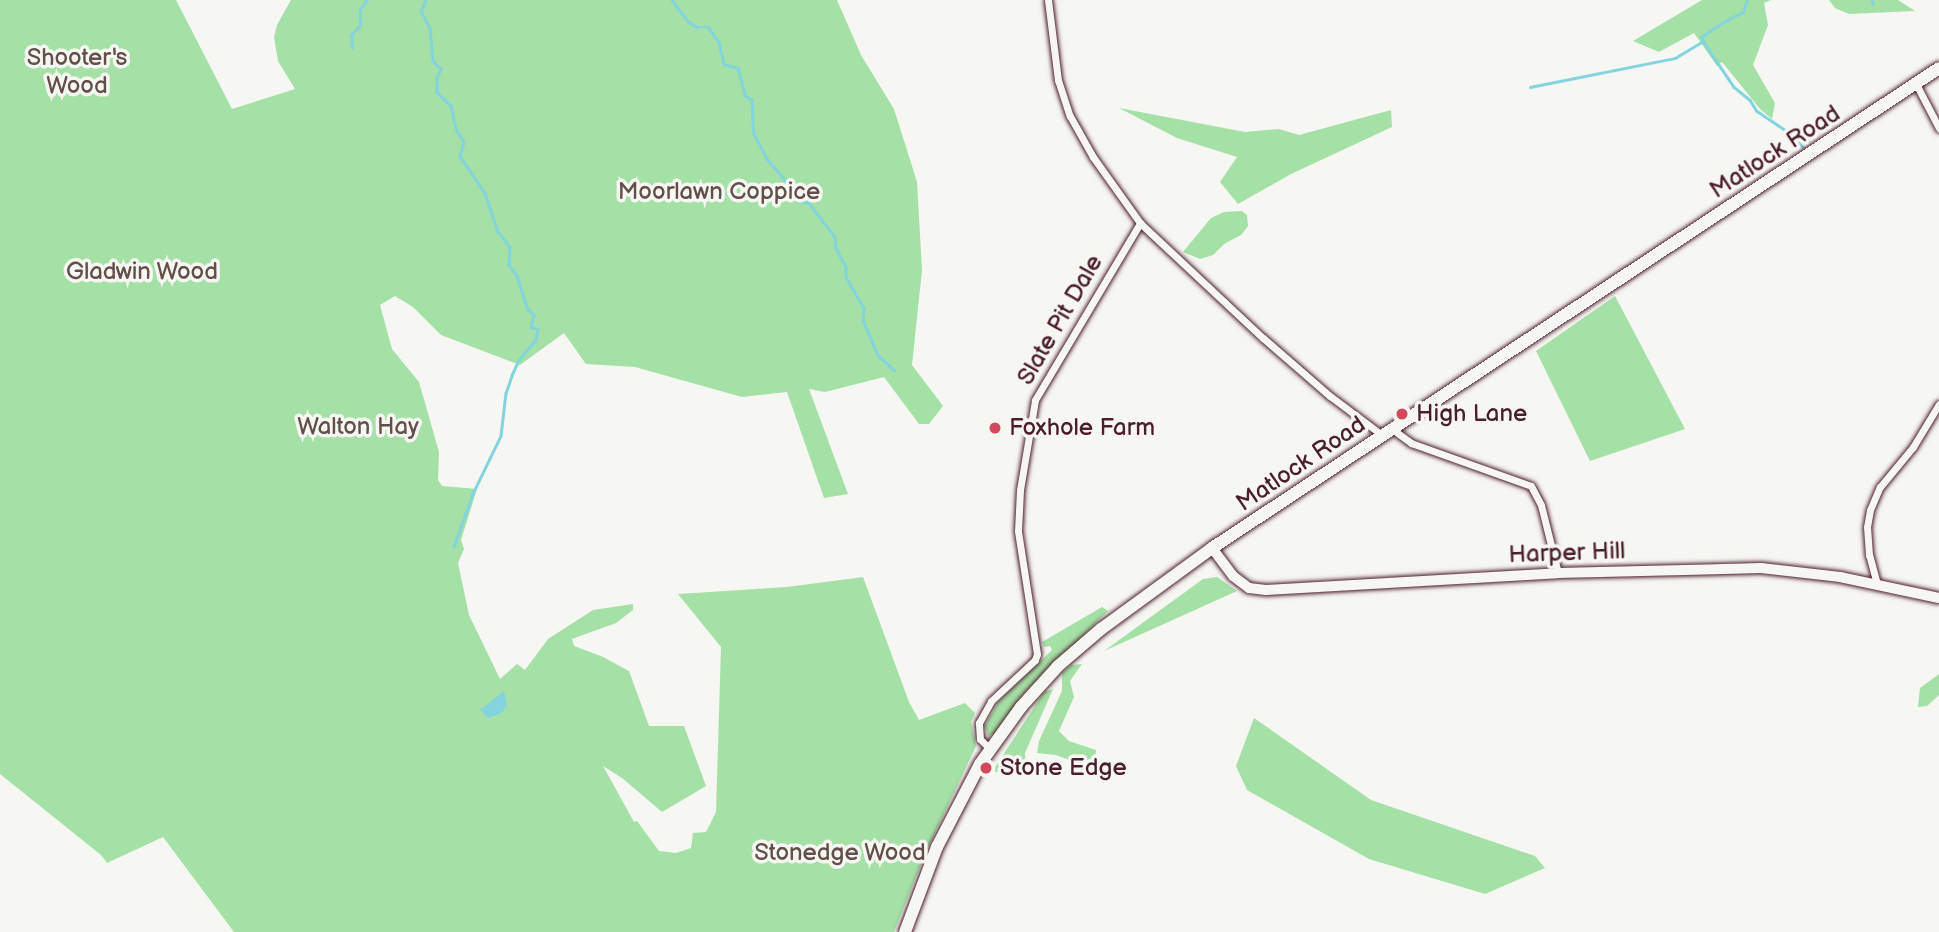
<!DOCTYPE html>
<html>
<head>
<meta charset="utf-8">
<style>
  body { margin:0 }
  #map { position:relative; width:1939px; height:932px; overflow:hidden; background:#f6f6f2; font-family:"Balsamiq Sans",sans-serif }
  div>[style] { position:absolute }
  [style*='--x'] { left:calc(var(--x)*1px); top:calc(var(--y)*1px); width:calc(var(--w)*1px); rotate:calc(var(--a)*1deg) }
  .green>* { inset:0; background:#a5e0a6 }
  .water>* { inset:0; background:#83d4dc }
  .stream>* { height:2.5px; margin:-1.25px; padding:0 1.25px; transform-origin:1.25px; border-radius:1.25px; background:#83d4dc }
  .roads { filter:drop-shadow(0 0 2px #4a1f2b) drop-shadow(0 0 2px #4a1f2b) }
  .street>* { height:7px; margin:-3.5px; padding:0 3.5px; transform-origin:3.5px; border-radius:3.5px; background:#f6f6f2 }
  .secondary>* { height:10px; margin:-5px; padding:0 5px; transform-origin:5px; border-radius:5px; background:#f6f6f2 }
  .primary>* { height:12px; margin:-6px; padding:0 6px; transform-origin:6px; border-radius:6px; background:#f6f6f2 }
  .dots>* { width:19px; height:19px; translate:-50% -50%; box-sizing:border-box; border:4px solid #f6f6f2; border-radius:50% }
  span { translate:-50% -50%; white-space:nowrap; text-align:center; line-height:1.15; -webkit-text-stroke:7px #f6f6f2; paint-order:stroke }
  .park-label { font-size:24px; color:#614f4a }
  .street-label { font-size:24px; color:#4a1f2b }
  .poi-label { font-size:24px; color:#4a1f2b }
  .left { translate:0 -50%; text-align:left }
</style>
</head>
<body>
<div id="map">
  <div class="green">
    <div style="clip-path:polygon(0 0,176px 0,232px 109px,295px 89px,278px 61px,274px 37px,277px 25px,291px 0,837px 0,861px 55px,894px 109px,917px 182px,922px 270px,912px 365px,943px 406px,929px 424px,919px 424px,884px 377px,825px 392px,809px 389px,848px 494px,824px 498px,787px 392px,742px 397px,635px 367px,586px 364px,564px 333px,520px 365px,441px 335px,413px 307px,395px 296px,380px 305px,392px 349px,419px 382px,439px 452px,438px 480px,442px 486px,477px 489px,461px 540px,464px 549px,458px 563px,469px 615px,500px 679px,517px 664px,525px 670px,548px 639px,593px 610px,633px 604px,633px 610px,616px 623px,572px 639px,574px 646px,603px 657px,629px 671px,649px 726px,684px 726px,706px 786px,662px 812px,622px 778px,603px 766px,634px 822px,637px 821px,659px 851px,676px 853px,691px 848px,693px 833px,706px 832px,716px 812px,721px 647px,678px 594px,787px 587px,863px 577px,909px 702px,919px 720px,965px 703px,975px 713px,971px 722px,976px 746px,926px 852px,894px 932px,234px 932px,163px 837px,107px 863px,101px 855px,0 774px)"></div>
    <div style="clip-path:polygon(1702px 0,1771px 0,1764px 3px,1768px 25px,1753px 65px,1775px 103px,1772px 119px,1760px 109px,1722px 62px,1717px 66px,1694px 33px,1659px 52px,1633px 41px)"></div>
    <div style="clip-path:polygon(1829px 0,1898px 0,1915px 11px,1849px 14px,1835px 8px)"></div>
    <div style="clip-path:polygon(1119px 108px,1245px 132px,1279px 129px,1299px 135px,1391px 110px,1392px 127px,1291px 174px,1238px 204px,1220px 182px,1237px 157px,1177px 138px)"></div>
    <div style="clip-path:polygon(1242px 211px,1247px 215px,1248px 226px,1241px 235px,1224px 244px,1213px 255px,1200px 259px,1183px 252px,1211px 218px,1224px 212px)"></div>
    <div style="clip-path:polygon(1615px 296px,1685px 429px,1590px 461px,1536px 351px)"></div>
    <div style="clip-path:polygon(1217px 577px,1237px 591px,1104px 651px,1203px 579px)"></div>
    <div style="clip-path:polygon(1102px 607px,1108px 611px,1027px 690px,995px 733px,988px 736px,985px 726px,999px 701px,1052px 650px,1050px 646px,1044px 647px,1042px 642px)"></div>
    <div style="clip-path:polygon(1082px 664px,1070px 681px,1074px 697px,1059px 731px,1069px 741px,1096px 750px,1095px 762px,1088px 767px,1056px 755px,1037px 753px,1039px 741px,1062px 691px,1062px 673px,1071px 665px)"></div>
    <div style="clip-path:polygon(1939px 674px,1939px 695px,1927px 706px,1918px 707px,1920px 688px)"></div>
    <div style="clip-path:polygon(1053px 689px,1025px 753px,1026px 770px,992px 772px,1044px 692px)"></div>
    <div style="clip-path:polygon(1254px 718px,1371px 800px,1535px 856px,1545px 868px,1485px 894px,1369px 859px,1247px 790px,1236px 766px)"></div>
  </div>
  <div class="water">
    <div style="clip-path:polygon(504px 691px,507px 704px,502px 713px,488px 718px,480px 710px)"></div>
  </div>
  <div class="stream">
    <div style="--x:426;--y:0;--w:12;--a:114"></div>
    <div style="--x:421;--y:11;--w:19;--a:62"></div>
    <div style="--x:430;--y:28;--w:33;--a:85"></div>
    <div style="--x:433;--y:61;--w:11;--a:45"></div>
    <div style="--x:441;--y:69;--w:10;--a:114"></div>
    <div style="--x:437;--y:78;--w:14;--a:90"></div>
    <div style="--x:437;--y:92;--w:20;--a:45"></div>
    <div style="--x:451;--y:106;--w:24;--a:78"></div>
    <div style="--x:456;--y:129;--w:15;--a:58"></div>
    <div style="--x:464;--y:142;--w:15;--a:106"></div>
    <div style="--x:460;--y:156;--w:45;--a:56"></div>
    <div style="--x:485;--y:193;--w:41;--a:71.6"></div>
    <div style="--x:498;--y:232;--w:19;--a:51"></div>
    <div style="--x:510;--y:247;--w:18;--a:93"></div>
    <div style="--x:509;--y:265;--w:14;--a:54"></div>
    <div style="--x:517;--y:276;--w:35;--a:72"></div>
    <div style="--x:528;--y:309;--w:8;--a:45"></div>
    <div style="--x:534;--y:315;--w:12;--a:104"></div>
    <div style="--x:531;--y:327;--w:7;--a:16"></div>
    <div style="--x:538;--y:329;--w:11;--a:100"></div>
    <div style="--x:536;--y:340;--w:26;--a:130"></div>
    <div style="--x:519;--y:360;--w:17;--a:114"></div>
    <div style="--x:512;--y:376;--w:18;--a:109"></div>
    <div style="--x:506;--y:393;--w:43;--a:96.6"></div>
    <div style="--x:501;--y:436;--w:64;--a:115.8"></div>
    <div style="--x:473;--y:494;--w:56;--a:109.7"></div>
    <div style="--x:672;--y:0;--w:26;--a:53"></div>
    <div style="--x:688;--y:21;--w:11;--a:34"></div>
    <div style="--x:697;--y:27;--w:11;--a:0"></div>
    <div style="--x:708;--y:27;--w:19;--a:54"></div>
    <div style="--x:719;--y:42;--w:23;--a:77"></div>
    <div style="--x:724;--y:64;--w:15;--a:16"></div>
    <div style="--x:738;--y:68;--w:28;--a:75"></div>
    <div style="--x:745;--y:95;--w:9;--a:36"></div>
    <div style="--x:752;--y:100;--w:34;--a:87"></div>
    <div style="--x:754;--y:134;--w:30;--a:62"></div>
    <div style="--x:768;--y:160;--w:32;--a:49"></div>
    <div style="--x:789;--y:184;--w:10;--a:79"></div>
    <div style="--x:791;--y:194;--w:8;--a:50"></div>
    <div style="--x:796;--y:200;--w:13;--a:13"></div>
    <div style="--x:809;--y:203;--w:43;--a:52.6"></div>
    <div style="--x:835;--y:237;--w:11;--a:85"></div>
    <div style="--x:836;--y:248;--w:21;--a:62"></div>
    <div style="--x:846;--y:267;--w:10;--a:90"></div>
    <div style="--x:846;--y:277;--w:36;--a:60"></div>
    <div style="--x:864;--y:308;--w:12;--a:95"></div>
    <div style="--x:863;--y:320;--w:38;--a:67"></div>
    <div style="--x:878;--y:355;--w:22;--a:43"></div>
    <div style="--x:1872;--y:0;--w:3;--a:72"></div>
    <div style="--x:1703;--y:41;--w:55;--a:56"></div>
    <div style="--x:1734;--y:87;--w:21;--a:39"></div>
    <div style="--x:1750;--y:100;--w:13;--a:58"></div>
    <div style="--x:1757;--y:111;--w:45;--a:34"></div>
    <div style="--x:1794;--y:136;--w:14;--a:51"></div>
    <div style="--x:352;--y:48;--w:13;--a:-94"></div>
    <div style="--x:351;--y:35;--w:13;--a:-48"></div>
    <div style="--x:360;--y:25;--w:16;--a:-90"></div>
    <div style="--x:360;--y:9;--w:11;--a:-52"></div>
    <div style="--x:1530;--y:87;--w:148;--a:-11.3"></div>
    <div style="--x:1675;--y:58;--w:33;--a:-31"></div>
    <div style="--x:1703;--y:41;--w:4;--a:-117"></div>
    <div style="--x:1701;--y:37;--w:23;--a:-34"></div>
    <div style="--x:1720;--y:24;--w:26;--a:-28"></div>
    <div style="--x:1743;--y:12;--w:13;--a:-72"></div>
  </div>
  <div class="roads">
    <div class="street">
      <div style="--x:1048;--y:0;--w:81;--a:82.9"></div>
      <div style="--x:1058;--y:80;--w:38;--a:72"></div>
      <div style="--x:1070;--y:116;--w:47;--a:60.7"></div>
      <div style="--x:1093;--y:157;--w:81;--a:54.5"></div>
      <div style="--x:1140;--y:223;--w:168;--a:43.1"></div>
      <div style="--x:1263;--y:338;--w:89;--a:40.9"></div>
      <div style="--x:1330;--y:396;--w:65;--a:36.9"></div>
      <div style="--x:1916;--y:84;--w:50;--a:62.4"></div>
      <div style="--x:1392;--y:429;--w:24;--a:36"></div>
      <div style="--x:1411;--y:443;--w:127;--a:19.7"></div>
      <div style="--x:1531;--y:486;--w:21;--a:62"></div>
      <div style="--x:1541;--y:505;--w:70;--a:76"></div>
      <div style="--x:1877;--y:584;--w:30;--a:-105"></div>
      <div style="--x:1869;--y:555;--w:28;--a:-94"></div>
      <div style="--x:1867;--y:527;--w:17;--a:-80"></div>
      <div style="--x:1870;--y:510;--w:25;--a:-67"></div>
      <div style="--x:1880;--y:487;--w:52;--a:-50.5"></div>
      <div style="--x:1913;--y:447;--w:50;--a:-58.8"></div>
      <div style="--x:990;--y:749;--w:14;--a:-135"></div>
      <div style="--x:980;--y:739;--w:16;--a:-94"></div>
      <div style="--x:979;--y:723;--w:25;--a:-61"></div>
      <div style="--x:991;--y:701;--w:60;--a:-43"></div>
      <div style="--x:1035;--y:660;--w:6;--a:-72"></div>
      <div style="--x:1037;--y:654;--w:124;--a:-98.8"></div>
      <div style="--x:1018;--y:531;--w:41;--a:-87.2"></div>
      <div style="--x:1020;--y:490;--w:91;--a:-80.5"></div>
      <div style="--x:1035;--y:400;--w:206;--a:-59.3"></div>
    </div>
    <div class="secondary">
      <div style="--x:1212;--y:548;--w:35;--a:53"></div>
      <div style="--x:1233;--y:576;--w:20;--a:37"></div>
      <div style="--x:1249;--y:588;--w:17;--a:7"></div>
      <div style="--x:1266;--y:590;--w:292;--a:-3.3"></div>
      <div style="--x:1558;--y:573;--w:203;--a:-1.4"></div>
      <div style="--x:1761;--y:568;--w:80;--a:6.5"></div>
      <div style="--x:1840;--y:577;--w:101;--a:12"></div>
    </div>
    <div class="primary">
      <div style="--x:905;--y:932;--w:91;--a:-69.4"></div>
      <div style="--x:937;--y:847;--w:93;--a:-62.6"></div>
      <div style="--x:980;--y:764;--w:70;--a:-54.3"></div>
      <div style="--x:1021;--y:707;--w:55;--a:-47.9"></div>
      <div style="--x:1058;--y:666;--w:57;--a:-40.7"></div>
      <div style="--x:1101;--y:629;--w:137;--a:-36.1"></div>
      <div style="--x:1212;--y:548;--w:871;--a:-33.43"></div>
    </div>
  </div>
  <div class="dots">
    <div style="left:1402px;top:414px;background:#d1495b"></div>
    <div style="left:995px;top:428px;background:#d1495b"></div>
    <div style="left:986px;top:768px;background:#d1495b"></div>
  </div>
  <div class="park-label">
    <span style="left:77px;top:72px">Shooter's<br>Wood</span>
    <span style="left:719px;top:192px">Moorlawn Coppice</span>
    <span style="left:142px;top:272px">Gladwin Wood</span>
    <span style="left:358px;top:427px">Walton Hay</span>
    <span style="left:840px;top:853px">Stonedge Wood</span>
  </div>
  <div class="street-label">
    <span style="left:1775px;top:152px;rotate:-33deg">Matlock Road</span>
    <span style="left:1060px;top:320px;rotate:-60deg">Slate Pit Dale</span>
    <span style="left:1301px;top:464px;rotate:-34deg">Matlock Road</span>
    <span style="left:1567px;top:553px;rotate:-2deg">Harper Hill</span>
  </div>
  <div class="poi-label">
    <span class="left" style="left:1416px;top:414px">High Lane</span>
    <span class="left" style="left:1009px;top:428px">Foxhole Farm</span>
    <span class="left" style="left:1000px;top:768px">Stone Edge</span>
  </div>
</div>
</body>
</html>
